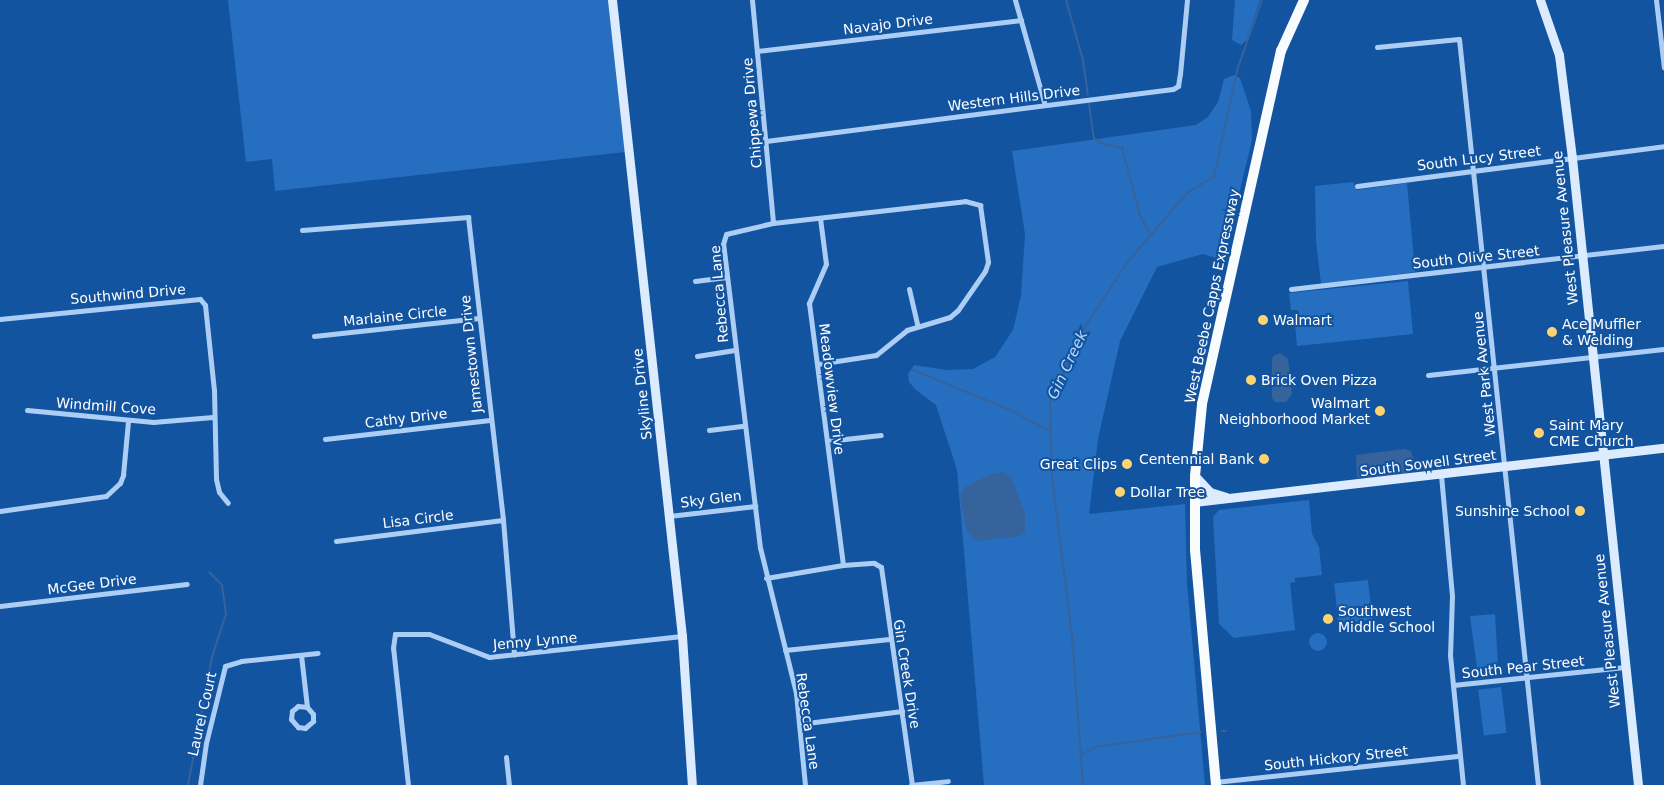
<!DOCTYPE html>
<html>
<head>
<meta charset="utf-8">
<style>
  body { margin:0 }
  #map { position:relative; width:1664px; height:785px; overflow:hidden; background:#1354a0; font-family:"DejaVu Sans",sans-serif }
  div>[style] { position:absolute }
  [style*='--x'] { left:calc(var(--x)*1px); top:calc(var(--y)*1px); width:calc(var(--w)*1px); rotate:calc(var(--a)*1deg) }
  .green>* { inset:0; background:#266ebf; transform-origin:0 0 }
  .round { border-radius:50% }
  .water>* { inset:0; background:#36639b }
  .stream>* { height:2px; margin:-1px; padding:0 1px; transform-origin:1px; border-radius:1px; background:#36639b }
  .street>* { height:5px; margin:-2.5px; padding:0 2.5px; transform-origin:2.5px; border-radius:2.5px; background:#accef4 }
  .secondary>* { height:9px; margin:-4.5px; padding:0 4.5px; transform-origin:4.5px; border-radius:4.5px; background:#dcebfd }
  .primary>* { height:10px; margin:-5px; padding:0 5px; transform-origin:5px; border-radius:5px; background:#f9fcff }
  .dots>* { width:14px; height:14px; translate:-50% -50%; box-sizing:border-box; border:2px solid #1354a0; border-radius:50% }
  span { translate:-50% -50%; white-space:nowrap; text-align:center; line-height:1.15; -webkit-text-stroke:4px #1354a0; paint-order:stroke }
  .street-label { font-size:14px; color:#fff }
  .poi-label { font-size:14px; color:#fff }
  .left { translate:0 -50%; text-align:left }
  .right { translate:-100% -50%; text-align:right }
  .water-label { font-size:15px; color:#b9d8fb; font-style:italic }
</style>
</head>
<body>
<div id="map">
  <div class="green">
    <div style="clip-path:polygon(228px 0,608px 0,625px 152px,275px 191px,272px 159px,246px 162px)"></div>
    <div style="clip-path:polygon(1235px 0,1260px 0,1247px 40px,1241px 45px,1232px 40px)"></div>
    <div style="clip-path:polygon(1234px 75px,1240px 78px,1251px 111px,1252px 140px,1223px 260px,1203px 254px,1157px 267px,1120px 341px,1098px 439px,1089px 514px,1185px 504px,1187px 583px,1205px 785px,984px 785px,957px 470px,936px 405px,916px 390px,909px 382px,908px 374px,914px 365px,947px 370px,973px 369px,995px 357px,1013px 330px,1021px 296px,1025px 234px,1012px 151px,1196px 125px,1208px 117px,1218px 102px,1224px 79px)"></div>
    <div style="clip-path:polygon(1353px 182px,1357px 190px,1407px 183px,1415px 272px,1321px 284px,1316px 240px,1315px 186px)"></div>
    <div style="clip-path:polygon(1408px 281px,1413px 334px,1297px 346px,1295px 325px,1299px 324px,1298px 310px,1291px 310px,1289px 293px)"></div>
    <div style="clip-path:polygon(1309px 500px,1312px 534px,1319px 547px,1322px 575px,1295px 578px,1295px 582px,1290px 583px,1295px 630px,1234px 638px,1219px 624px,1213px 517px,1219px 510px)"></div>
    <div style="left:1368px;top:580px;width:40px;height:34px;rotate:84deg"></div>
    <div style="clip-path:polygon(1495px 614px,1498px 666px,1477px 668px,1470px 616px)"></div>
    <div class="round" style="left:1309px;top:633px;width:18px;height:18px"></div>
    <div style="left:1501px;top:687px;width:46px;height:23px;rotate:83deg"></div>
  </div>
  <div class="water">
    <div style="clip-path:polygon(1281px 353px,1288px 359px,1292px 394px,1286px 402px,1275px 402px,1272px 398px,1272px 360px,1273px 356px)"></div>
    <div style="clip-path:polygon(1404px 449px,1411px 451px,1414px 460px,1412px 470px,1405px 475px,1357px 478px,1356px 455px)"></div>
    <div style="clip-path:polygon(1003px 472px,1011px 477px,1025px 514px,1025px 532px,1020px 536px,976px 541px,966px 530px,960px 496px,964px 488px,991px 474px)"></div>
  </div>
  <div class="stream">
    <div style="--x:1066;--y:0;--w:62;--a:74.2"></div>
    <div style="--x:1083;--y:60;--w:35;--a:82"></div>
    <div style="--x:1089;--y:104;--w:34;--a:82"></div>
    <div style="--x:1094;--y:138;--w:9;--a:36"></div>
    <div style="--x:1101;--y:143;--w:22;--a:13"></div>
    <div style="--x:1122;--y:148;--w:69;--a:75"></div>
    <div style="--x:1140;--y:215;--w:23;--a:61"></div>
    <div style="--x:913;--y:370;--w:105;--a:22.4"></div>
    <div style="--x:1010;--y:410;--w:44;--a:28.3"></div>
    <div style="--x:1222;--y:731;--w:4;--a:0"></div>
    <div style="--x:1080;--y:756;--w:17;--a:-31"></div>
    <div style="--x:1095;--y:747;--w:107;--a:-8.1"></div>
    <div style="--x:188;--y:785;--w:130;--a:-79.4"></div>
    <div style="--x:212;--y:657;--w:45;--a:-72"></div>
    <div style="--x:226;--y:614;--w:29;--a:-98"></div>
    <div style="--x:222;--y:585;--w:18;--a:-135"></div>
    <div style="--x:1083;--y:785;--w:149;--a:-94.2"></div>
    <div style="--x:1072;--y:636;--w:159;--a:-97.2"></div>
    <div style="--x:1052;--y:478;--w:77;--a:-91.5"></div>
    <div style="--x:1050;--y:401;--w:78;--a:-65.1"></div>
    <div style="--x:1083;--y:330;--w:79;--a:-56.9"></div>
    <div style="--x:1126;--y:264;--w:95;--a:-49.3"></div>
    <div style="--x:1188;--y:192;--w:30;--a:-30"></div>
    <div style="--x:1214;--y:177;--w:113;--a:-77.7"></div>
    <div style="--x:1238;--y:67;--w:71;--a:-70.3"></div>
  </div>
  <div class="street">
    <div style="--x:752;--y:0;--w:224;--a:84.6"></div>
    <div style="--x:1015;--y:0;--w:109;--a:74.1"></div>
    <div style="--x:1656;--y:0;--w:68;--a:83.3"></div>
    <div style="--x:1377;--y:47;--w:82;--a:-5.6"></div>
    <div style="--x:1459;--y:39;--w:750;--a:83.96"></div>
    <div style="--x:757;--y:51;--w:266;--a:-6.7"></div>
    <div style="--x:766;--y:141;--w:410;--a:-7.3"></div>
    <div style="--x:1173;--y:89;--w:6;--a:-31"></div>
    <div style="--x:1178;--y:86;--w:12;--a:-81"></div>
    <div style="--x:1180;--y:74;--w:74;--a:-84.6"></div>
    <div style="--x:1357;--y:186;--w:310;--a:-7.4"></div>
    <div style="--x:820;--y:218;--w:46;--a:82.6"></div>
    <div style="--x:826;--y:264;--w:43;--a:113.6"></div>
    <div style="--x:809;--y:303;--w:264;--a:82.6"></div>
    <div style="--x:302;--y:230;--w:167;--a:-4.5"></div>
    <div style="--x:468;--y:217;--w:305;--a:83.4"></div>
    <div style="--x:503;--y:520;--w:135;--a:85.3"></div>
    <div style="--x:695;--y:281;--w:32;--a:-7"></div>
    <div style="--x:909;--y:289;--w:37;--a:77"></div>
    <div style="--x:1291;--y:289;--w:375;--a:-6.6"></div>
    <div style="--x:0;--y:319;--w:201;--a:-5.7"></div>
    <div style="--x:200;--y:299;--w:8;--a:50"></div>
    <div style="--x:205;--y:305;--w:85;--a:84"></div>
    <div style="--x:214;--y:390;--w:89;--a:88.7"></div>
    <div style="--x:216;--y:479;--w:13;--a:77"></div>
    <div style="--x:219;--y:492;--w:14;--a:51"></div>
    <div style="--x:314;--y:336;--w:166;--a:-6.2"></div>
    <div style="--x:697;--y:356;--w:38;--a:-9"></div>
    <div style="--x:1428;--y:375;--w:237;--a:-6.3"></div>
    <div style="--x:27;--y:410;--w:127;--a:5.4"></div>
    <div style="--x:153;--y:422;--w:60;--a:-4.8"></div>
    <div style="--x:709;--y:430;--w:35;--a:-7"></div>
    <div style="--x:325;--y:439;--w:166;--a:-6.6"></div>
    <div style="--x:827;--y:441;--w:54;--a:-6.3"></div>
    <div style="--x:1441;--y:475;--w:121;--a:84.8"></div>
    <div style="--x:1452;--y:596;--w:59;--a:91.9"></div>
    <div style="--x:1450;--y:655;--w:131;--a:84.3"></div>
    <div style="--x:0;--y:511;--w:107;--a:-8.1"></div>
    <div style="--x:106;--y:496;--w:19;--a:-43"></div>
    <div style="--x:120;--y:483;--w:9;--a:-69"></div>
    <div style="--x:123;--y:475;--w:54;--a:-84.7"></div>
    <div style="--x:669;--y:516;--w:87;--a:-6.6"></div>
    <div style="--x:336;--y:541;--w:168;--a:-7.2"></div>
    <div style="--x:766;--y:578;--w:78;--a:-9.6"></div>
    <div style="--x:843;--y:565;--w:31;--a:-4"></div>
    <div style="--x:874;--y:563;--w:8;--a:30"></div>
    <div style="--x:881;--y:567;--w:220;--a:81.9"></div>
    <div style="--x:0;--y:606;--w:188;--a:-6.7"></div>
    <div style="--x:785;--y:650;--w:105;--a:-6"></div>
    <div style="--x:301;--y:655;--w:52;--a:83.4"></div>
    <div style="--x:307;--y:707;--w:9;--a:-174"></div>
    <div style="--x:298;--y:706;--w:8;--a:140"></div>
    <div style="--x:292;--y:711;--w:8;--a:97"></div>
    <div style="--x:291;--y:719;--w:11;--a:49"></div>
    <div style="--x:298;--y:727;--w:7;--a:8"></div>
    <div style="--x:305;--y:728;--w:11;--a:-41"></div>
    <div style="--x:313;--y:721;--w:7;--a:-90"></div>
    <div style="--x:313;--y:714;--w:9;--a:-131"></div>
    <div style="--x:1453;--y:685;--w:173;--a:-6"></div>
    <div style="--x:799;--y:724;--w:104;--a:-7.2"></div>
    <div style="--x:506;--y:757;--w:28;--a:84"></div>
    <div style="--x:1215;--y:782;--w:246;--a:-6.1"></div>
    <div style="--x:200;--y:785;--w:42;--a:-81.9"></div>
    <div style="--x:206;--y:743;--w:79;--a:-76.1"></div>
    <div style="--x:225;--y:666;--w:17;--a:-17"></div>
    <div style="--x:241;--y:661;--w:77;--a:-5.9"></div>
    <div style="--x:408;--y:785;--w:138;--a:-96.2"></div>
    <div style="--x:393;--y:648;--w:14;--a:-82"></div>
    <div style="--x:395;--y:634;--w:34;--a:0"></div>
    <div style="--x:429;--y:634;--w:64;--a:21"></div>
    <div style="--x:489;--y:657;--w:194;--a:-6.2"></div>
    <div style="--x:805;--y:785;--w:92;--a:-95.6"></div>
    <div style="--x:796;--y:693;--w:149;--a:-103.9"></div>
    <div style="--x:760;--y:548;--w:306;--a:-96.9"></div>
    <div style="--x:723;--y:244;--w:10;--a:-73"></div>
    <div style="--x:726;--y:234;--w:48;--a:-13.2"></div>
    <div style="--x:773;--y:223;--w:193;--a:-6.5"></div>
    <div style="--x:965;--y:201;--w:16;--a:15"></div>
    <div style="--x:980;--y:205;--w:58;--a:82"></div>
    <div style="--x:988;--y:262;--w:9;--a:108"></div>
    <div style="--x:985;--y:271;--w:47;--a:124.7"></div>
    <div style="--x:958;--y:310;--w:11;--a:139"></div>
    <div style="--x:950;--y:317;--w:45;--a:163.2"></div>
    <div style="--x:907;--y:330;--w:40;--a:141"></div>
    <div style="--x:876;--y:355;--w:59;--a:171.2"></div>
    <div style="--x:911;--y:785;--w:37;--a:-6"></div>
  </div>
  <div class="secondary">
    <div style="--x:612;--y:0;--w:640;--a:83.72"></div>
    <div style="--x:682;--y:636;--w:149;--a:86.2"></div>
    <div style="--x:1540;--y:0;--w:58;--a:70.9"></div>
    <div style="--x:1559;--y:55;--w:104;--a:82.8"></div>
    <div style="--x:1572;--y:158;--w:630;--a:83.99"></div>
    <div style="--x:1195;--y:476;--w:22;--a:47"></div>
    <div style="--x:1210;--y:492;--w:17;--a:17"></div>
    <div style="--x:1194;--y:502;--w:473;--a:-6.6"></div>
  </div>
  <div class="primary">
    <div style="--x:1216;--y:785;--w:236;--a:-95.1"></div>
    <div style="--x:1195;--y:550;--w:74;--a:-90"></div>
    <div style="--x:1195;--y:476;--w:72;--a:-84.4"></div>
    <div style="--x:1202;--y:404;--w:362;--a:-77.4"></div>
    <div style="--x:1281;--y:51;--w:56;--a:-65.7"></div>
  </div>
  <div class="dots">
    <div style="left:1263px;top:320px;background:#ffd36f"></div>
    <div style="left:1552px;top:332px;background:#ffd36f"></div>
    <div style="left:1251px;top:380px;background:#ffd36f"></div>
    <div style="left:1380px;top:411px;background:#ffd36f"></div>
    <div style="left:1539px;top:433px;background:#ffd36f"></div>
    <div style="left:1264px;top:459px;background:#ffd36f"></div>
    <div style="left:1127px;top:464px;background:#ffd36f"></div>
    <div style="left:1120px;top:492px;background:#ffd36f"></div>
    <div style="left:1580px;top:511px;background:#ffd36f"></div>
    <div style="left:1328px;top:619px;background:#ffd36f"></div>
  </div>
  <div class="street-label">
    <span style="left:888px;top:24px;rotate:-7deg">Navajo Drive</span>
    <span style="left:1014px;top:98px;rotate:-7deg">Western Hills Drive</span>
    <span style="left:752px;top:113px;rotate:-95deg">Chippewa Drive</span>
    <span style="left:1479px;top:158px;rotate:-7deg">South Lucy Street</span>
    <span style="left:1565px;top:228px;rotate:-96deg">West Pleasure Avenue</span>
    <span style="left:1476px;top:257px;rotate:-6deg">South Olive Street</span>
    <span style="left:128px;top:294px;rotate:-5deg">Southwind Drive</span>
    <span style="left:719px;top:294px;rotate:-95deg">Rebecca Lane</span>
    <span style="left:1212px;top:296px;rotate:-78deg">West Beebe Capps Expressway</span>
    <span style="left:395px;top:316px;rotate:-6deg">Marlaine Circle</span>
    <span style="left:471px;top:354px;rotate:-96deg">Jamestown Drive</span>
    <span style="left:1484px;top:374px;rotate:-96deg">West Park Avenue</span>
    <span style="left:832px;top:389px;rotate:83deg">Meadowview Drive</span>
    <span style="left:642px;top:394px;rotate:-96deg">Skyline Drive</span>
    <span style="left:106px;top:406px;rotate:4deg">Windmill Cove</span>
    <span style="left:406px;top:418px;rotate:-7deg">Cathy Drive</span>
    <span style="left:1428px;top:463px;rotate:-7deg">South Sowell Street</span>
    <span style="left:711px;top:499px;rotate:-7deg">Sky Glen</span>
    <span style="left:418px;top:519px;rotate:-7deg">Lisa Circle</span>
    <span style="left:92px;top:584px;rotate:-7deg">McGee Drive</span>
    <span style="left:1607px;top:631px;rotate:-96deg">West Pleasure Avenue</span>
    <span style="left:535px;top:641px;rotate:-5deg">Jenny Lynne</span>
    <span style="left:1523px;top:667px;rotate:-6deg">South Pear Street</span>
    <span style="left:907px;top:674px;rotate:81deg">Gin Creek Drive</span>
    <span style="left:202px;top:714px;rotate:-77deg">Laurel Court</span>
    <span style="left:808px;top:721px;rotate:82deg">Rebecca Lane</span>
    <span style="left:1336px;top:758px;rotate:-6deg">South Hickory Street</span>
  </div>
  <div class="poi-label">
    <span class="left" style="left:1273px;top:320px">Walmart</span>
    <span class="left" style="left:1562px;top:332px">Ace Muffler<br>&amp; Welding</span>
    <span class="left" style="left:1261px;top:380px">Brick Oven Pizza</span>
    <span class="right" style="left:1370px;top:411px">Walmart<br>Neighborhood Market</span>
    <span class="left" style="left:1549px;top:433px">Saint Mary<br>CME Church</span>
    <span class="right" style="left:1254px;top:459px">Centennial Bank</span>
    <span class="right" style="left:1117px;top:464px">Great Clips</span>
    <span class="left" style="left:1130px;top:492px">Dollar Tree</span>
    <span class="right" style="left:1570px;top:511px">Sunshine School</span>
    <span class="left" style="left:1338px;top:619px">Southwest<br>Middle School</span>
  </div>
  <div class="water-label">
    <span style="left:1068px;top:365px;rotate:-65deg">Gin Creek</span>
  </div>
</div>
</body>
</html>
